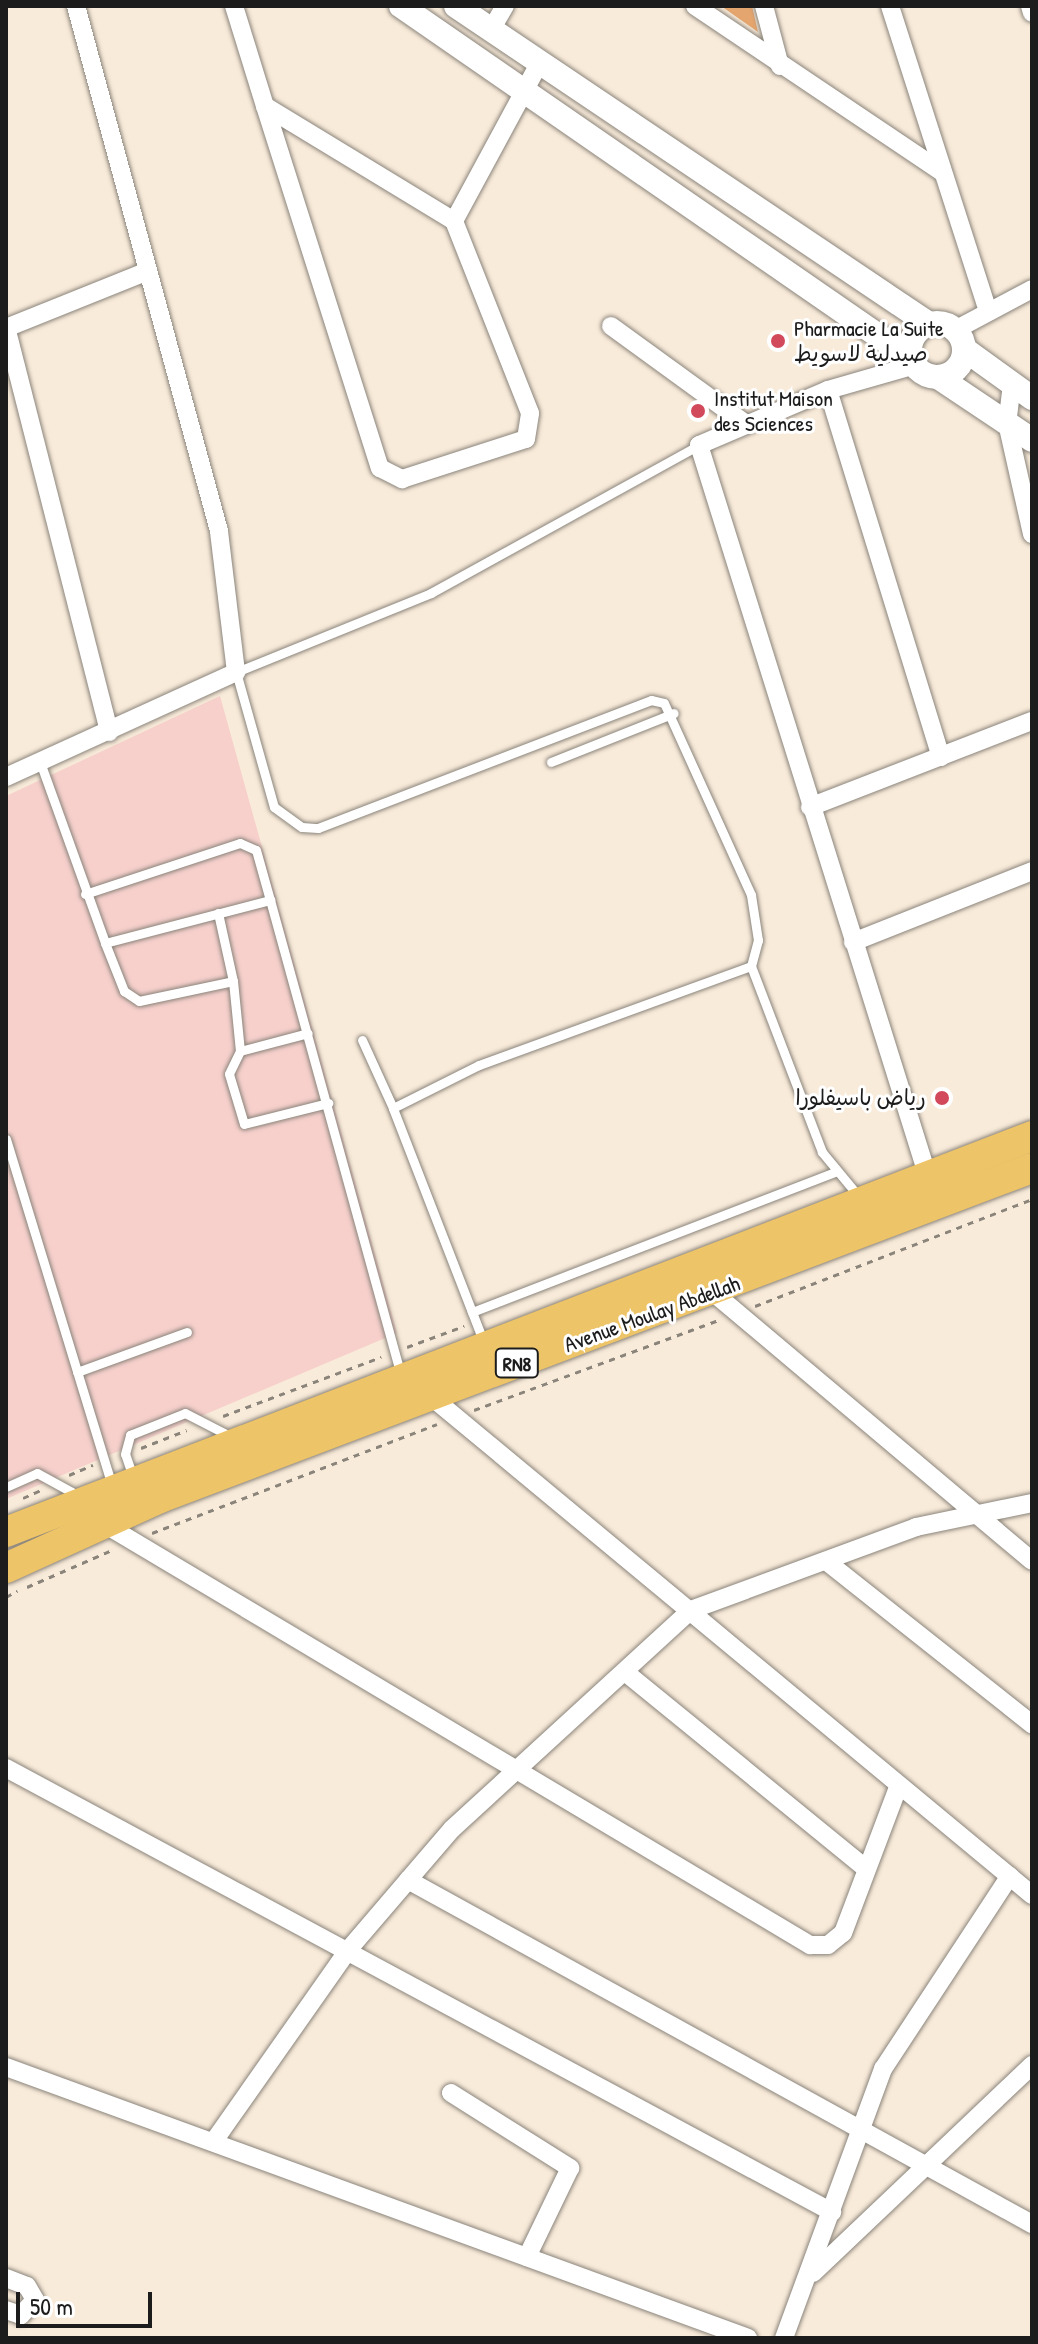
<!DOCTYPE html>
<html>
<head>
<meta charset="utf-8">
<style>
  body { margin:0 }
  #map { position:relative; width:1038px; height:2344px; overflow:hidden; background:#f9ebda; font-family:"Patrick Hand","Playpen Sans Arabic",sans-serif }
  div>[style] { position:absolute }
  [style*='--x'] { left:calc(var(--x)*1px); top:calc(var(--y)*1px); width:calc(var(--w)*1px); rotate:calc(var(--a)*1deg) }
  .built>* { inset:0; background:#f7d0cc }
  .building>* { inset:0; background:#e5a56e }
  .path>* { height:3px; margin-top:-1.5px; transform-origin:0; background:repeating-linear-gradient(90deg,#8a847b 0 6px,transparent 0 12px) }
  .roads { filter:drop-shadow(0 0 2px #8a847b) drop-shadow(0 0 2px #8a847b) }
  .service>* { height:9px; margin:-4.5px; padding:0 4.5px; transform-origin:4.5px; border-radius:4.5px; background:#fff }
  .minor>* { height:18px; margin:-9px; padding:0 9px; transform-origin:9px; border-radius:9px; background:#fff }
  .tertiary>* { height:24px; margin:-12px; padding:0 12px; transform-origin:12px; border-radius:12px; background:#fff }
  .tertiary>.ring { margin:-12px; padding:0; box-sizing:content-box; background:none; border:24px solid #fff; border-radius:50% }
  .primary>* { height:30px; margin:-15px; padding:0 15px; transform-origin:15px; border-radius:15px; background:#eec469 }
  .dots>* { width:22px; height:22px; translate:-50% -50%; box-sizing:border-box; border:4px solid #fff; border-radius:50% }
  span { translate:-50% -50%; white-space:nowrap; text-align:center; line-height:1.15; -webkit-text-stroke:6px #fff; paint-order:stroke }
  .shield-label span { padding:2px 6px; background:#fff; border:2px solid; border-radius:6px; -webkit-text-stroke-width:0 }
  .shield-label { font-size:20px; color:#1c1c1c; font-weight:700 }
  .poi-label { font-size:22px; color:#1c1c1c }
  .left { translate:0 -50%; text-align:left }
  .right { translate:-100% -50%; text-align:right }
  .street-label { font-size:22px; color:#1c1c1c }
  .frame { position:absolute; inset:0; border:8px solid #1c1c1c; pointer-events:none }
  .scale { position:absolute; left:16px; top:2292px; width:136px; height:36px; box-sizing:border-box; border:4px solid #1c1c1c; border-top:0; padding-left:10px; font-size:24px; line-height:28px; white-space:nowrap; color:#1c1c1c; -webkit-text-stroke:6px #fff; paint-order:stroke }
</style>
</head>
<body>
<div id="map">
  <div class="built">
    <div style="clip-path:polygon(220px 696px,397px 1333px,6px 1499px,6px 796px)"></div>
  </div>
  <div class="building">
    <div style="clip-path:polygon(721px 6px,752px 6px,758px 32px)"></div>
  </div>
  <div class="path">
    <div style="--x:755;--y:1306;--w:297;--a:-21.1"></div>
    <div style="--x:407;--y:1347;--w:61;--a:-20.2"></div>
    <div style="--x:474;--y:1410;--w:260;--a:-20.2"></div>
    <div style="--x:223;--y:1416;--w:169;--a:-20.5"></div>
    <div style="--x:141;--y:1448;--w:49;--a:-21.4"></div>
    <div style="--x:69;--y:1475;--w:26;--a:-23"></div>
    <div style="--x:23;--y:1498;--w:20;--a:-24"></div>
    <div style="--x:152;--y:1533;--w:305;--a:-20.9"></div>
    <div style="--x:27;--y:1587;--w:93;--a:-23.5"></div>
    <div style="--x:6;--y:1597;--w:13;--a:-29"></div>
  </div>
  <div class="roads">
    <div class="service">
      <div style="--x:699;--y:445;--w:306;--a:151.1"></div>
      <div style="--x:431;--y:593;--w:210;--a:157.9"></div>
      <div style="--x:236;--y:672;--w:140;--a:74.3"></div>
      <div style="--x:274;--y:807;--w:34;--a:36"></div>
      <div style="--x:302;--y:827;--w:16;--a:4"></div>
      <div style="--x:318;--y:828;--w:357;--a:-21"></div>
      <div style="--x:651;--y:700;--w:13;--a:13"></div>
      <div style="--x:664;--y:703;--w:211;--a:65.6"></div>
      <div style="--x:751;--y:895;--w:46;--a:81.2"></div>
      <div style="--x:758;--y:940;--w:27;--a:105"></div>
      <div style="--x:40;--y:762;--w:192;--a:70.2"></div>
      <div style="--x:105;--y:943;--w:171;--a:-14.6"></div>
      <div style="--x:270;--y:900;--w:492;--a:74.6"></div>
      <div style="--x:551;--y:762;--w:132;--a:-21.7"></div>
      <div style="--x:85;--y:894;--w:163;--a:-18.2"></div>
      <div style="--x:240;--y:843;--w:17;--a:24"></div>
      <div style="--x:256;--y:850;--w:52;--a:74.4"></div>
      <div style="--x:218;--y:913;--w:70;--a:77.6"></div>
      <div style="--x:105;--y:943;--w:52;--a:68.4"></div>
      <div style="--x:124;--y:991;--w:18;--a:34"></div>
      <div style="--x:139;--y:1001;--w:96;--a:-12"></div>
      <div style="--x:233;--y:981;--w:70;--a:84.3"></div>
      <div style="--x:240;--y:1051;--w:25;--a:116"></div>
      <div style="--x:229;--y:1074;--w:52;--a:73.3"></div>
      <div style="--x:244;--y:1124;--w:87;--a:-14"></div>
      <div style="--x:362;--y:1040;--w:75;--a:65.5"></div>
      <div style="--x:240;--y:1051;--w:70;--a:-14.8"></div>
      <div style="--x:6;--y:1139;--w:363;--a:73"></div>
      <div style="--x:472;--y:1312;--w:391;--a:-21.1"></div>
      <div style="--x:484;--y:1343;--w:252;--a:-111.2"></div>
      <div style="--x:393;--y:1108;--w:96;--a:-26.6"></div>
      <div style="--x:479;--y:1065;--w:289;--a:-20"></div>
      <div style="--x:751;--y:966;--w:199;--a:69.1"></div>
      <div style="--x:822;--y:1152;--w:60;--a:50.4"></div>
      <div style="--x:77;--y:1372;--w:117;--a:-20"></div>
      <div style="--x:133;--y:1477;--w:24;--a:-109"></div>
      <div style="--x:125;--y:1454;--w:20;--a:-75"></div>
      <div style="--x:130;--y:1435;--w:59;--a:-21.8"></div>
      <div style="--x:185;--y:1413;--w:53;--a:27.1"></div>
      <div style="--x:6;--y:1487;--w:34;--a:-24"></div>
      <div style="--x:37;--y:1473;--w:50;--a:28.6"></div>
    </div>
    <div class="minor">
      <div style="--x:234;--y:6;--w:105;--a:72.8"></div>
      <div style="--x:265;--y:106;--w:380;--a:72.4"></div>
      <div style="--x:380;--y:468;--w:25;--a:27"></div>
      <div style="--x:402;--y:479;--w:130;--a:-17.9"></div>
      <div style="--x:526;--y:439;--w:26;--a:-81"></div>
      <div style="--x:530;--y:413;--w:206;--a:-111.6"></div>
      <div style="--x:454;--y:221;--w:221;--a:-148.7"></div>
      <div style="--x:695;--y:6;--w:298;--a:33.9"></div>
      <div style="--x:764;--y:6;--w:62;--a:75.1"></div>
      <div style="--x:890;--y:6;--w:321;--a:72.2"></div>
      <div style="--x:1030;--y:6;--w:7;--a:74"></div>
      <div style="--x:491;--y:30;--w:28;--a:-60"></div>
      <div style="--x:454;--y:221;--w:179;--a:-61.6"></div>
      <div style="--x:611;--y:326;--w:163;--a:36"></div>
      <div style="--x:6;--y:327;--w:418;--a:75.7"></div>
      <div style="--x:6;--y:328;--w:153;--a:-21.9"></div>
      <div style="--x:955;--y:330;--w:87;--a:-28"></div>
      <div style="--x:915;--y:365;--w:91;--a:164"></div>
      <div style="--x:828;--y:390;--w:140;--a:156.9"></div>
      <div style="--x:699;--y:445;--w:764;--a:72.63"></div>
      <div style="--x:1012;--y:384;--w:39;--a:97"></div>
      <div style="--x:1007;--y:423;--w:114;--a:77.3"></div>
      <div style="--x:828;--y:390;--w:384;--a:72.9"></div>
      <div style="--x:6;--y:777;--w:253;--a:-24.5"></div>
      <div style="--x:236;--y:672;--w:142;--a:-96.9"></div>
      <div style="--x:219;--y:531;--w:544;--a:-105.24"></div>
      <div style="--x:810;--y:807;--w:238;--a:-21.2"></div>
      <div style="--x:853;--y:942;--w:193;--a:-21.6"></div>
      <div style="--x:715;--y:1294;--w:414;--a:40.1"></div>
      <div style="--x:434;--y:1399;--w:777;--a:39.67"></div>
      <div style="--x:101;--y:1522;--w:826;--a:30.82"></div>
      <div style="--x:810;--y:1945;--w:18;--a:0"></div>
      <div style="--x:828;--y:1945;--w:19;--a:-39"></div>
      <div style="--x:843;--y:1933;--w:158;--a:-69.3"></div>
      <div style="--x:826;--y:1561;--w:263;--a:38.4"></div>
      <div style="--x:625;--y:1672;--w:310;--a:39.2"></div>
      <div style="--x:6;--y:1768;--w:938;--a:28.26"></div>
      <div style="--x:408;--y:1880;--w:713;--a:28.87"></div>
      <div style="--x:6;--y:2067;--w:790;--a:20.06"></div>
      <div style="--x:451;--y:2093;--w:141;--a:32.2"></div>
      <div style="--x:570;--y:2168;--w:99;--a:115.8"></div>
      <div style="--x:214;--y:2141;--w:235;--a:-54.9"></div>
      <div style="--x:349;--y:1949;--w:158;--a:-49.4"></div>
      <div style="--x:452;--y:1829;--w:324;--a:-42.5"></div>
      <div style="--x:691;--y:1610;--w:240;--a:-20.2"></div>
      <div style="--x:916;--y:1527;--w:118;--a:-11.7"></div>
      <div style="--x:813;--y:2273;--w:302;--a:-43.5"></div>
      <div style="--x:6;--y:2278;--w:22;--a:21"></div>
      <div style="--x:27;--y:2286;--w:16;--a:60"></div>
      <div style="--x:35;--y:2300;--w:21;--a:133"></div>
      <div style="--x:21;--y:2315;--w:16;--a:-162"></div>
      <div style="--x:784;--y:2338;--w:287;--a:-69.8"></div>
      <div style="--x:883;--y:2069;--w:231;--a:-56.7"></div>
    </div>
    <div class="tertiary">
      <div style="--x:401;--y:6;--w:621;--a:34.64"></div>
      <div style="--x:456;--y:6;--w:570;--a:33.91"></div>
      <div class="ring" style="left:910px;top:323px;width:30px;height:30px"></div>
      <div style="--x:964;--y:349;--w:84;--a:35.8"></div>
      <div style="--x:938;--y:377;--w:113;--a:33.8"></div>
    </div>
    <div class="primary">
      <div style="--x:6;--y:1532;--w:1100;--a:-21.1"></div>
      <div style="--x:6;--y:1568;--w:169;--a:-24.4"></div>
      <div style="--x:160;--y:1498;--w:932;--a:-20.73"></div>
    </div>
  </div>
  <div class="dots">
    <div style="left:778px;top:341px;background:#d1495b"></div>
    <div style="left:698px;top:411px;background:#d1495b"></div>
    <div style="left:942px;top:1098px;background:#d1495b"></div>
  </div>
  <div class="shield-label">
    <span style="left:517px;top:1363px">RN8</span>
  </div>
  <div class="poi-label">
    <span class="left" style="left:794px;top:341px">Pharmacie La Suite<br>صيدلية لاسويط</span>
    <span class="left" style="left:714px;top:411px">Institut Maison<br>des Sciences</span>
    <span class="right" style="left:926px;top:1098px">رياض باسيفلورا</span>
  </div>
  <div class="street-label">
    <span style="left:652px;top:1314px;rotate:-20deg">Avenue Moulay Abdellah</span>
  </div>
  <div class="frame"></div>
  <div class="scale">50 m</div>
</div>
</body>
</html>
